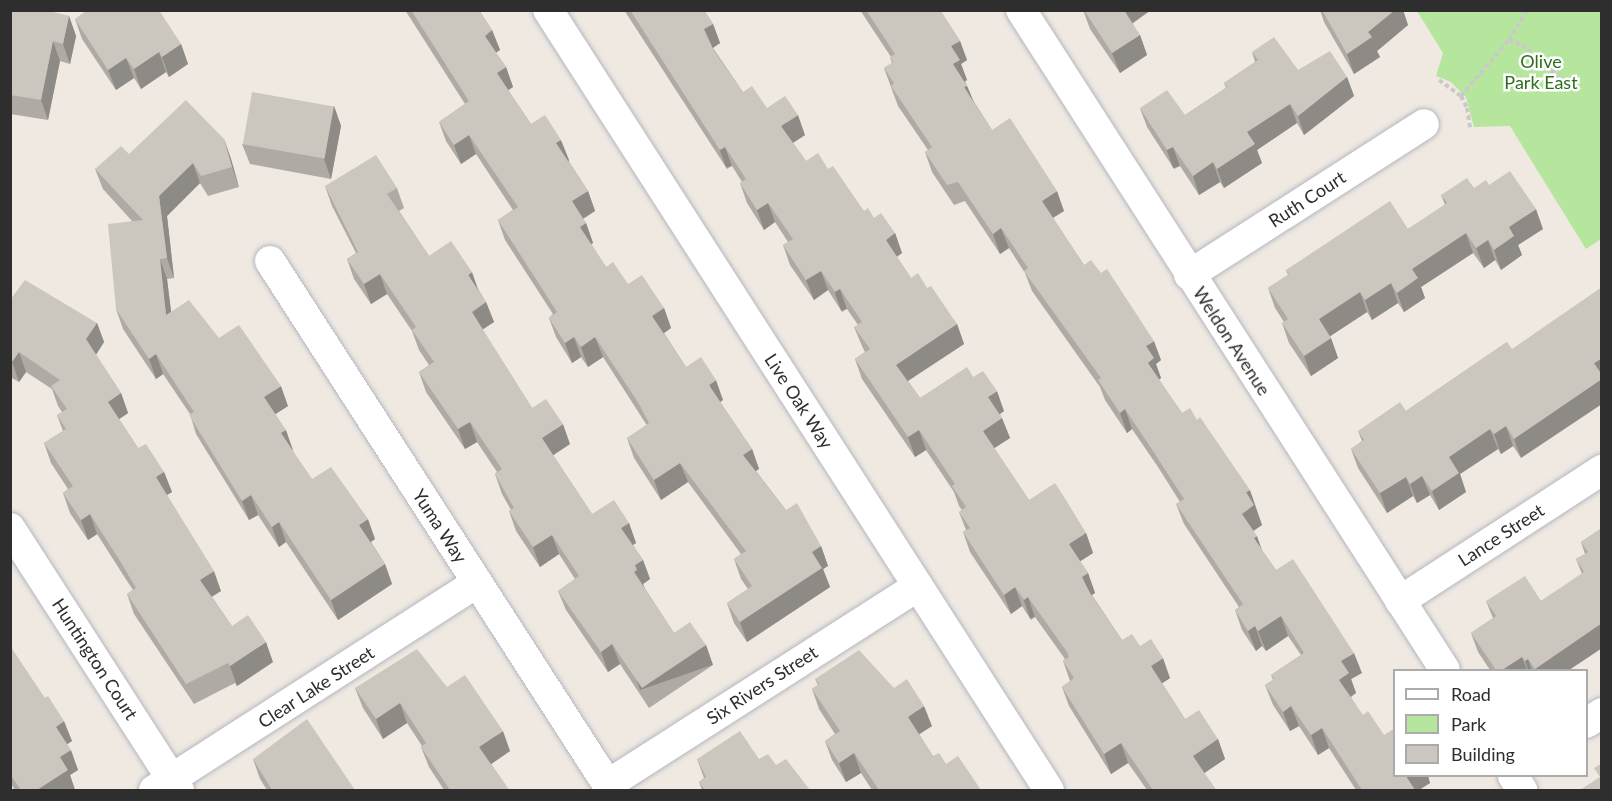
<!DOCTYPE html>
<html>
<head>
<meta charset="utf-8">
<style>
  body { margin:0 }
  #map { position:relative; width:1612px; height:801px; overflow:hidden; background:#efe9e1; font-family:Lato,sans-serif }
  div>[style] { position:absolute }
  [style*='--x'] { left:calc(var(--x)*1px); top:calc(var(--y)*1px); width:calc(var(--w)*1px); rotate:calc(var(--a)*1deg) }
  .green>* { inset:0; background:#b6e59e }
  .path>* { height:4px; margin-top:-2px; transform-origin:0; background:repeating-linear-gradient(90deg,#c9c9c9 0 4.5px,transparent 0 7.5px) }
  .roads { filter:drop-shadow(0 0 2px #b4b7c1) drop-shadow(0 0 2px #b4b7c1) }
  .minor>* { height:30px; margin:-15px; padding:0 15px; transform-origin:15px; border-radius:15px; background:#fff }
  .wall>* { inset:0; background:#afaba4 }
  .shaded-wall>* { inset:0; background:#8e8b86; transform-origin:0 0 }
  .building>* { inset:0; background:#cbc7bf; transform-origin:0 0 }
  span { translate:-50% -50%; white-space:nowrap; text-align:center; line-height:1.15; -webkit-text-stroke:5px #fff; paint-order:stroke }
  .park-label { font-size:18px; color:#2c6e1b }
  .street-label { font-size:18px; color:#2e2e2e }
  .frame { position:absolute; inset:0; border:12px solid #2e2e2e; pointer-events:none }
  .legend { position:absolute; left:1393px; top:669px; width:195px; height:108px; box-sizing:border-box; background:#fff; border:2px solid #ababab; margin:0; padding:8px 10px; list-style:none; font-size:18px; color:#2e2e2e }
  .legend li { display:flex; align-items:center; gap:12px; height:30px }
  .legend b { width:30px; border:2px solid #ababab }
</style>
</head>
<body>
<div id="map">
  <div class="green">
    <div style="clip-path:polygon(1417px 11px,1601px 11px,1601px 239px,1586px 249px,1510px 126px,1474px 127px,1466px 97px,1451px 82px,1436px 76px,1443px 53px)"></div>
  </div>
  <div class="path">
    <div style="--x:1509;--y:40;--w:14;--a:21"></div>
    <div style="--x:1522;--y:45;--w:58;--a:40.8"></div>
    <div style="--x:1439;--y:80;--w:27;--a:36"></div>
    <div style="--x:1461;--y:96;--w:13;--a:63"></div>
    <div style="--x:1467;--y:108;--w:20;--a:81"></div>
    <div style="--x:1461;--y:96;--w:74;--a:-49.4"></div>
    <div style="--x:1509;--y:40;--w:35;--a:-59"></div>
  </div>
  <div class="roads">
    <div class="minor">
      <div style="--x:548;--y:10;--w:927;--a:57.29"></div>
      <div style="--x:1021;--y:10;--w:784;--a:57.28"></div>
      <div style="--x:270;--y:261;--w:629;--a:57.19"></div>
      <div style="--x:1189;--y:275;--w:279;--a:-32.7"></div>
      <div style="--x:10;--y:528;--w:312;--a:57.2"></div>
      <div style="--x:1400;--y:601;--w:241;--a:-33"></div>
      <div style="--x:1586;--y:723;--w:19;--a:-32"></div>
      <div style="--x:1513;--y:776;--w:17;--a:57"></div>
      <div style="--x:607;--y:785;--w:369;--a:-32.6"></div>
      <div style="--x:154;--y:790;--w:384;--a:-32.7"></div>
    </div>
  </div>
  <div class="wall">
    <div style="clip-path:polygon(10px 10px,69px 16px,76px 36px,70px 64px,60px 61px,48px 120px,10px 114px)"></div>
    <div style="clip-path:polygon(405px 10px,479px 10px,492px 30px,500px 50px,496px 53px,506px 67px,513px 87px,508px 90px,531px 124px,569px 160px,568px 160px,588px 191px,595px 211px,583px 219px,586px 223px,593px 243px,591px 244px,606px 267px,628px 284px,664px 308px,671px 328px,664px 333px,686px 367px,723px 400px,720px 402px,752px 449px,759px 469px,756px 471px,786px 510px,821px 546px,828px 566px,823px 569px,830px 587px,747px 642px,734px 623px,727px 603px,748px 589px,741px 579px,734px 559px,741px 554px,688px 482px,661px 500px,634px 458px,627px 438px,647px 425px,646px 424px,603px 357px,588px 367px,581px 357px,572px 363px,556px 337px,549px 318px,553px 314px,505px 240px,498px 220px,513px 210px,476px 154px,461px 164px,446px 141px,439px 122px,465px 104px)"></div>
    <div style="clip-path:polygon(624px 10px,704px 10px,713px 24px,720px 43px,713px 48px,743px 92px,805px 135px,793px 143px,806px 161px,828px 169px,864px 211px,874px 218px,895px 233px,902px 253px,897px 257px,911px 278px,927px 288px,957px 324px,964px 344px,908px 381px,920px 398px,973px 377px,1004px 411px,1000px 414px,1010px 438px,994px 448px,1029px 500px,1086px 533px,1093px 553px,1080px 561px,1088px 573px,1095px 593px,1092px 595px,1122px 640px,1140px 646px,1170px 678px,1162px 683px,1185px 719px,1218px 739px,1225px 759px,1204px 773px,1216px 790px,1147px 790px,1128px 763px,1111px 774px,1069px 706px,1062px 687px,1070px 681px,1063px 661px,1065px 659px,1035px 617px,1031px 620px,1022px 606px,1011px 614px,970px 552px,963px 532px,966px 530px,959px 512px,962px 510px,959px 506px,954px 492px,926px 450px,915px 457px,862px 379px,855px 359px,865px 352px,862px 346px,854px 327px,858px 325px,847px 309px,842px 312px,828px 290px,814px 300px,790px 265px,783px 245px,788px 242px,775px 222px,764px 230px,747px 203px,740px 183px,742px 182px,732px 166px,727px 169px)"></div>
    <div style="clip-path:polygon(860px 10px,940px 10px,960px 41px,967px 60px,961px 64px,967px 80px,965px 81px,973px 100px,992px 130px,1064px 211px,1053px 218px,1084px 265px,1161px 360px,1156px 364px,1161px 378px,1159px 380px,1182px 413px,1257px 510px,1256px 510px,1262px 525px,1253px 531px,1261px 549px,1276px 570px,1362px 673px,1351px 679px,1356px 693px,1351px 697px,1395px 776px,1428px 776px,1430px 783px,1419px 790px,1356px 790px,1329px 748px,1318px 755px,1299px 726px,1290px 731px,1273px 705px,1265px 685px,1273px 680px,1271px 675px,1301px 655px,1288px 636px,1266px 651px,1262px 646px,1256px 651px,1242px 630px,1235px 610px,1239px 607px,1184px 524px,1176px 504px,1180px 502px,1158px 467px,1132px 429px,1127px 433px,1105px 400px,1100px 387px,1032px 291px,1025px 273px,1009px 248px,1000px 254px,965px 201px,954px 205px,932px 172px,925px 152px,928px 150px,898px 106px,884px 68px,892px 63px,890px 57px,891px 57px)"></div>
    <div style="clip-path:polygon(1083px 10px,1151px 10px,1132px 24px,1140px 35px,1147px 55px,1120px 73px,1090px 29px)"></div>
    <div style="clip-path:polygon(1320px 10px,1403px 10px,1408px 25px,1377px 51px,1380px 57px,1354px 74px,1324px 22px)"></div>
    <div style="clip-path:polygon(75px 19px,181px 44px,188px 64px,169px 77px,166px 72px,141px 89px,134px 78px,116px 90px,82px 39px)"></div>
    <div style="clip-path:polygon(1252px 52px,1298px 70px,1347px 77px,1354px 96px,1304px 135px,1297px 123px,1257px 150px,1262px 163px,1224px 188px,1220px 182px,1199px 195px,1180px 166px,1174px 169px,1147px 127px,1140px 108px,1185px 115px,1226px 88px,1224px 83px,1255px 62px)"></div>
    <div style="clip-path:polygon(334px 106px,341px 126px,331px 179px,250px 164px,242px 144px)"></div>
    <div style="clip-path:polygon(224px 139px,231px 159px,239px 187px,208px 196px,200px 183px,167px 216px,174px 278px,167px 279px,171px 312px,219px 338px,288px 406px,275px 414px,293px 450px,292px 451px,312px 479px,375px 539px,371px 542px,385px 564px,392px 584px,338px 620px,286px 542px,279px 547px,258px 515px,249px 520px,196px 434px,190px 414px,163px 374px,156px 379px,123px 329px,116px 309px,132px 221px,103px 189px,95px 169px,129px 154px)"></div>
    <div style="clip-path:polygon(1489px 185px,1543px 229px,1518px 245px,1522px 255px,1501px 270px,1495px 260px,1484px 268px,1473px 253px,1421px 287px,1425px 298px,1404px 312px,1398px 303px,1372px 320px,1367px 312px,1330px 336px,1338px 358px,1311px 376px,1289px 343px,1282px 323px,1284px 322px,1275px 308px,1268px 288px,1288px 275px,1286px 270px,1408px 229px,1445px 205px,1441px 195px)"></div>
    <div style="clip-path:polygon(325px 186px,397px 188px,404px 208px,399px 211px,429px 256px,478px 289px,486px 302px,494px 322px,482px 329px,532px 408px,570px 444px,553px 455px,592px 514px,629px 523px,636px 543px,633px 545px,643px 560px,650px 579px,643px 584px,644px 587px,674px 633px,706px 645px,713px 665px,649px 708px,620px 664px,608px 672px,566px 610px,558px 591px,575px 579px,559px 554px,540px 567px,516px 531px,509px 511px,511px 510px,502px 494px,495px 474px,497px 472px,477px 442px,465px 449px,426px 392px,419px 372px,429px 365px,419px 350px,412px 331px,387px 294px,371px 304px,354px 279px,347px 259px,356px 253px,332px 206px)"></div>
    <div style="clip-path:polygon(10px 300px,97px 323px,104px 342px,96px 355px,121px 393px,128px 413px,119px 419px,138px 448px,164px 472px,172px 492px,167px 495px,221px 591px,212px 597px,232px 626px,273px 662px,237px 686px,235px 683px,194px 704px,134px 614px,127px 594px,133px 590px,127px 581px,97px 534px,88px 540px,70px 513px,63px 493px,68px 489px,51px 463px,44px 443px,63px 431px,57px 415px,62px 412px,58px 406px,52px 389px,26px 372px,19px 382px,10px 377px)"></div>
    <div style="clip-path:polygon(1507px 342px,1521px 458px,1513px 446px,1501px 454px,1498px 449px,1460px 474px,1466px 492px,1439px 510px,1430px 495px,1417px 503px,1413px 496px,1387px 513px,1358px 468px,1351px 449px,1362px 441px,1358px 431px,1406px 411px)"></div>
    <div style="clip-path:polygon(1602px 528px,1602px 648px,1569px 670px,1490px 670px,1478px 652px,1471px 633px,1493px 618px,1486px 601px,1541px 601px,1582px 574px,1576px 559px,1585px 554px,1581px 542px)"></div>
    <div style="clip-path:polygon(10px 646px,72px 741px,67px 744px,78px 770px,70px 775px,75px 790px,15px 790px,11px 784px,10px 785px)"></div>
    <div style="clip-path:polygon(815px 679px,894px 688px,932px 726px,919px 734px,933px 756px,946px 764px,981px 790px,872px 790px,861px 773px,846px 782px,832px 760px,825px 741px,835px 734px,819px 709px,812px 689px,818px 685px)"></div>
    <div style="clip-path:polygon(447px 687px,510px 751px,491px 764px,509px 790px,444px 790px,429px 767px,421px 747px,422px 746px,407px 723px,383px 739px,363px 708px,355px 688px)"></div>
    <div style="clip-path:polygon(253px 759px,355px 790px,267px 790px,260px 779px)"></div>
    <div style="clip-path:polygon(697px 759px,759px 759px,776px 765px,810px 790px,702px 790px,699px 782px,704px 778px)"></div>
  </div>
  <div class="shaded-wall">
    <div style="clip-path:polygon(1123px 10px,1151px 10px,1128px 26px)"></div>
    <div style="clip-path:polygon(1395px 10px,1403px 10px,1408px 25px,1377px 51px,1380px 57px,1354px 74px,1347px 54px,1368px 32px)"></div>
    <div style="clip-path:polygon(69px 16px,76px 36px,70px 64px,63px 44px)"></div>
    <div style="clip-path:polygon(713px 24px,720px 43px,711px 49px,704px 29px)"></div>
    <div style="clip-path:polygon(492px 30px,500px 50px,492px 55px,485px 36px)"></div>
    <div style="clip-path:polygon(1140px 35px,1147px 55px,1120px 73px,1112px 53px)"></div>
    <div style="clip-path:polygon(53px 41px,60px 61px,48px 120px,41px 100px)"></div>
    <div style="clip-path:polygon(960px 41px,967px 60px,961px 64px,967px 80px,961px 84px,953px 64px,951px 46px)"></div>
    <div style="clip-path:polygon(181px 44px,188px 64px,169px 77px,162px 57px)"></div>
    <div style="clip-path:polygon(159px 52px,166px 72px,141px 89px,134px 69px)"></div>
    <div style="clip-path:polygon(126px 58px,134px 78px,116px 90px,108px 70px)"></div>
    <div style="clip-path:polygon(506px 67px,513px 87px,504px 93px,497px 73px)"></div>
    <div style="clip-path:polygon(1347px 77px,1354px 96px,1304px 135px,1298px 116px)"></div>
    <div style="clip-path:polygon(967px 86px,975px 105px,964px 87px)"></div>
    <div style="clip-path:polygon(1290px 104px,1297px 123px,1257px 150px,1262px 163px,1224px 188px,1217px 169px,1247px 132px)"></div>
    <div style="clip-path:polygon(334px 106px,341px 126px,331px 179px,324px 159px)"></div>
    <div style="clip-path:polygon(798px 115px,805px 135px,788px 146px,781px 126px)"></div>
    <div style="clip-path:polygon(469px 135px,476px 154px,461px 164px,454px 145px)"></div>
    <div style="clip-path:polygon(224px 139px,231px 159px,239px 187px,232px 167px)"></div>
    <div style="left:561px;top:140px;width:22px;height:6px;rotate:68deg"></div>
    <div style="left:725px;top:147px;width:20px;height:6px;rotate:70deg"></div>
    <div style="left:1173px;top:147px;width:20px;height:7px;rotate:70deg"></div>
    <div style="clip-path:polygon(1213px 162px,1220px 182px,1199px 195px,1193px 176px)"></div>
    <div style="clip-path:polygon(193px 163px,200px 183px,167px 216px,174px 278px,167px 258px,159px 196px)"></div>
    <div style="clip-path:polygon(588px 191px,595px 211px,579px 221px,572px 201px)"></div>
    <div style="clip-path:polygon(1057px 191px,1064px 211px,1049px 220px,1042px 201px)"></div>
    <div style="clip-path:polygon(768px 203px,775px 222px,764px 230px,757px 210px)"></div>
    <div style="clip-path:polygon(1536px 209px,1543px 229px,1518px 245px,1522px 255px,1501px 270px,1494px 250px,1509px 227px)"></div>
    <div style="clip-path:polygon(586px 223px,593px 243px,587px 247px,580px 227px)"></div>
    <div style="clip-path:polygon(1001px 228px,1009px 248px,1000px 254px,993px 234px)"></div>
    <div style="clip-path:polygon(895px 233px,902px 253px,893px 259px,886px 240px)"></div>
    <div style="clip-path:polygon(1466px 233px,1473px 253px,1421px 287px,1425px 298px,1404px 312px,1397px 293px,1412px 269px)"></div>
    <div style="clip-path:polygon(1488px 240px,1495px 260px,1484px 268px,1476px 248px)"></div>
    <div style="clip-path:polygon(160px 259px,167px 279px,174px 335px,166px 315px)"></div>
    <div style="clip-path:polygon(821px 271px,828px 290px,814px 300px,806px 280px)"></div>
    <div style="clip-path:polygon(472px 272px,479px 292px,468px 275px)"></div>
    <div style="clip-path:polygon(380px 274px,387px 294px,371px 304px,364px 284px)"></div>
    <div style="clip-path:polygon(1391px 283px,1398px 303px,1372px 320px,1365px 300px)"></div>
    <div style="left:840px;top:289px;width:21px;height:6px;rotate:71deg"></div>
    <div style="clip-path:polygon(1360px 292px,1367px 312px,1326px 339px,1319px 319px)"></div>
    <div style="clip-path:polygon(486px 302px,494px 322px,479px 332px,472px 312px)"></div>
    <div style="clip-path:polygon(664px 308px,671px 328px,660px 336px,652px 316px)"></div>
    <div style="clip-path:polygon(97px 323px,104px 342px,93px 359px,86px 339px)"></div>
    <div style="clip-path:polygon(957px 324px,964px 344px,903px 384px,896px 365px)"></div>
    <div style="clip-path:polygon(574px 337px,581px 357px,572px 363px,565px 343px)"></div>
    <div style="clip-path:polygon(595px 337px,603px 357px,588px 367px,581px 347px)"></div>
    <div style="clip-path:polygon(1331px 338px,1338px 358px,1311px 376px,1304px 356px)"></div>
    <div style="clip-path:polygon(1154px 341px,1161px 360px,1156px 364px,1161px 378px,1155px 382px,1148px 363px,1146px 346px)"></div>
    <div style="clip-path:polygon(19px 352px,26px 372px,19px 382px,12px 362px)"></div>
    <div style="clip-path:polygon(156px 354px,163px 374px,156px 379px,149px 359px)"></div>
    <div style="clip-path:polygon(1602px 358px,1602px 404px,1521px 458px,1514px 439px,1594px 363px)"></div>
    <div style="clip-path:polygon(716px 380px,723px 400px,716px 405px,709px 385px)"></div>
    <div style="clip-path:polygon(281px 386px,288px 406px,271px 417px,264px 397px)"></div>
    <div style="clip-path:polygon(997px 391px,1004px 411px,995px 417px,988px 397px)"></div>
    <div style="clip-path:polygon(121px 393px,128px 413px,115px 422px,108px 402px)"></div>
    <div style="clip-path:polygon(1125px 409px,1132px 429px,1127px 433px,1120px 413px)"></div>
    <div style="clip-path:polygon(1002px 418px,1010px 438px,990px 451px,983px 431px)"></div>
    <div style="clip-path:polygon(470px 422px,477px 442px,465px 449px,458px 429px)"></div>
    <div style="clip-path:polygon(563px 424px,570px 444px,549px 458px,542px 438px)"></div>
    <div style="clip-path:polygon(1506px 426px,1513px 446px,1501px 454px,1494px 434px)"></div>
    <div style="clip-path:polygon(1490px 429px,1498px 449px,1460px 474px,1466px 492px,1439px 510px,1432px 491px,1449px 457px)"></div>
    <div style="left:286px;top:430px;width:21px;height:6px;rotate:71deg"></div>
    <div style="clip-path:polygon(919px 430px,926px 450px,915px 457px,908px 437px)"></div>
    <div style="clip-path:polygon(752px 449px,759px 469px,751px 474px,743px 455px)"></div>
    <div style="clip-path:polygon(680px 463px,688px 482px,661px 500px,654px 480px)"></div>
    <div style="clip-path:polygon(164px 472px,172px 492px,163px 497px,156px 477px)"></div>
    <div style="clip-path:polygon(1422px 476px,1430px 495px,1417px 503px,1410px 484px)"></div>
    <div style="clip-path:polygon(1406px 477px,1413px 496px,1387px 513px,1380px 493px)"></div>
    <div style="clip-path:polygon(1250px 490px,1262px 525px,1249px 534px,1242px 514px,1246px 492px)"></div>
    <div style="clip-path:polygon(251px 495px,258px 515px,249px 520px,242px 501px)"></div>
    <div style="clip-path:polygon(90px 514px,97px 534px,88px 540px,81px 520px)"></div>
    <div style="clip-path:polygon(368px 519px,375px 539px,366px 545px,359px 525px)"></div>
    <div style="clip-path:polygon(279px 522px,286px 542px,279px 547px,272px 527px)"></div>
    <div style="clip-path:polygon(629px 523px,636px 543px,628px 548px,621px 528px)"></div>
    <div style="clip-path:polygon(1086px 533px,1093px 553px,1076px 564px,1069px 544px)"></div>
    <div style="clip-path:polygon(552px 535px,559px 554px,540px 567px,533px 547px)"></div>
    <div style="clip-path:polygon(1257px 536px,1264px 556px,1254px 538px)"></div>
    <div style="clip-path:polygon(821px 546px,828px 566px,823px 569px,830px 587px,747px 642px,740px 622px,812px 552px)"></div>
    <div style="clip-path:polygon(643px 560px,650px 579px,643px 584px,645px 589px,634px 572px,635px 565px)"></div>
    <div style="clip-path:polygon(385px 564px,392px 584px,338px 620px,331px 600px)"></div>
    <div style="clip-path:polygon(214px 571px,221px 591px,207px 599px,200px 580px)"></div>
    <div style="clip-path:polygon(1088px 573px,1095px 593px,1089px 597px,1082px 577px)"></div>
    <div style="clip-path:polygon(1015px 587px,1022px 606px,1011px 614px,1004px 595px)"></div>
    <div style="left:1028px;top:597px;width:21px;height:5px;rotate:71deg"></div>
    <div style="clip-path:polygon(1281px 616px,1288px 636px,1266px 651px,1258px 631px)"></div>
    <div style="clip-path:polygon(1602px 623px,1602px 648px,1569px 670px,1535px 670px,1535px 669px)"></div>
    <div style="clip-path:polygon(1255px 626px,1262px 646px,1256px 651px,1248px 631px)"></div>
    <div style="clip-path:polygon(266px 642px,273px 662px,237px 686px,230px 666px)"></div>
    <div style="clip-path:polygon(612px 644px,620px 664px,608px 672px,601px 652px)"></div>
    <div style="left:706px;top:645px;width:21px;height:77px;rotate:71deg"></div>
    <div style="clip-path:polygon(1354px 653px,1362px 673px,1351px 679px,1356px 693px,1347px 699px,1339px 680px,1341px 661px)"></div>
    <div style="clip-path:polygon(1522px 657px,1527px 670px,1502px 670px)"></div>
    <div style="clip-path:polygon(1163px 658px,1170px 678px,1158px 686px,1151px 666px)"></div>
    <div style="clip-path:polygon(1528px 659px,1532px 670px,1528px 670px,1525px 661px)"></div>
    <div style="clip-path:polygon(400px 703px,407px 723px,383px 739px,376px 719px)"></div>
    <div style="clip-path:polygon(924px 706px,932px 726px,915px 737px,908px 717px)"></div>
    <div style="clip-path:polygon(1291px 706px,1299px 726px,1290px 731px,1283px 712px)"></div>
    <div style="clip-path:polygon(64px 721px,72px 741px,63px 747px,56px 727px)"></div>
    <div style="clip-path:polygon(1322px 728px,1329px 748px,1318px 755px,1311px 735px)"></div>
    <div style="clip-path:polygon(503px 731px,510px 751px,487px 767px,479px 747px)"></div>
    <div style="clip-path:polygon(1218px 739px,1225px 759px,1200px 776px,1193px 756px)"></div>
    <div style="clip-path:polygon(1121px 743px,1128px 763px,1111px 774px,1104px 754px)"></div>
    <div style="clip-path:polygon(71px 750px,78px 770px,70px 775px,75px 790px,37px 790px,60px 757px)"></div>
    <div style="clip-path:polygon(854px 753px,861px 773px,846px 782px,839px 763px)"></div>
    <div style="clip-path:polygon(1405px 776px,1428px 776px,1430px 783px,1419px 790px,1411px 790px)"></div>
  </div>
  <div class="building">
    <div style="clip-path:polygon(10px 10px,45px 10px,69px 16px,63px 44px,53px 41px,41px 100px,10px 95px)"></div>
    <div style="clip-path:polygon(87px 10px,159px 10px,181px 44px,162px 57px,159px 52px,134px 69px,126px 58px,108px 70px,75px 19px)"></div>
    <div style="clip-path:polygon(411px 10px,479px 10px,492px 30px,485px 36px,506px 67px,497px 73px,531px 124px,545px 115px,561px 140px,556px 143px,588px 191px,572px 201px,586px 223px,580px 227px,606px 267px,613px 262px,628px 284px,642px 275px,664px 308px,652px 316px,686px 367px,701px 357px,716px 380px,709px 385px,752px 449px,743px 455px,786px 510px,797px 503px,821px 546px,812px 552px,822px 568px,740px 622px,727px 603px,752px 586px,734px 559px,746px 551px,680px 463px,654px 480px,627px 438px,649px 423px,639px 404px,595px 337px,581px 347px,574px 337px,565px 343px,549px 318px,557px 312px,498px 220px,518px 207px,469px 135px,454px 145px,439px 122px,469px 101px)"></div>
    <div style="clip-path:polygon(630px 10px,704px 10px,713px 24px,704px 29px,714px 51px,743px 92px,752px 86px,767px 108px,785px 96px,798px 115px,781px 126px,806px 161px,818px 153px,828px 169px,833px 166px,864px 211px,868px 208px,874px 218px,881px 213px,895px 233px,886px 240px,911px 278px,918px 273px,927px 288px,931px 286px,957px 324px,896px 365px,920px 398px,967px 367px,973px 377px,983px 371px,997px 391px,988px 397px,1002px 418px,983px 431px,1029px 500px,1055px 483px,1066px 500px,1086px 533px,1069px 544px,1088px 573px,1082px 577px,1090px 593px,1122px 640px,1132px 634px,1140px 646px,1151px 639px,1163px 658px,1151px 666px,1185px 719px,1199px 710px,1218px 739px,1193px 756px,1216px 790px,1153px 790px,1121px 743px,1104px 754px,1062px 687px,1074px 678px,1063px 661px,1069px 657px,1067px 652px,1028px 597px,1024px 600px,1015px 587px,1004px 595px,963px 532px,970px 528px,959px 512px,966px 507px,952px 486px,955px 484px,919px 430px,908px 437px,855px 359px,870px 349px,854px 327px,862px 322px,840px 289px,835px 292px,821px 271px,806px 280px,783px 245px,793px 239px,768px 203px,757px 210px,740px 183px,746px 179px,725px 147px,720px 150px)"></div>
    <div style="clip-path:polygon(866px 10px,940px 10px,960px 41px,951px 46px,960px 60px,953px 64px,967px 86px,964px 87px,992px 130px,1010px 118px,1057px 191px,1042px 201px,1084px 265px,1091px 260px,1101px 273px,1107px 269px,1154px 341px,1146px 346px,1154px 358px,1148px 363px,1182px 413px,1190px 408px,1197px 420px,1200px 417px,1250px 490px,1246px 492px,1254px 505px,1242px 514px,1257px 536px,1254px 538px,1276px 570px,1293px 559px,1354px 653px,1341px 661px,1349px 673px,1339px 680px,1363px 715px,1368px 711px,1384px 735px,1395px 728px,1395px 776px,1406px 776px,1415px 790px,1362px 790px,1322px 728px,1311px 735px,1291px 706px,1283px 712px,1265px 685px,1274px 679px,1271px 675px,1304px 653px,1281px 616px,1258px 631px,1255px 626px,1248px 631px,1235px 610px,1243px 604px,1176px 504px,1184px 499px,1151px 448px,1125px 409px,1120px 413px,1098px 380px,1101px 378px,1024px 271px,1028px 268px,1001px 228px,993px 234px,958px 182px,947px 185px,925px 152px,932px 147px,891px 86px,894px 83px,884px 68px,893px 62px,890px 57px,895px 54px)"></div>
    <div style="clip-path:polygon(1084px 10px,1124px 10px,1140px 35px,1112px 53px)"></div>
    <div style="clip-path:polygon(1322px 10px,1395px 10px,1368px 32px,1372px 37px,1347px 54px)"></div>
    <div style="clip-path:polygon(1274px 37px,1298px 70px,1330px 51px,1347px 77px,1298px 116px,1290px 104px,1247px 132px,1255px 144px,1217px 169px,1213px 162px,1193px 176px,1173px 147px,1167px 150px,1140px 108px,1167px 90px,1185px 115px,1227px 87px,1224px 83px,1258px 60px,1252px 52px)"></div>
    <div style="left:252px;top:92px;width:83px;height:53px;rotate:10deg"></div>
    <div style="clip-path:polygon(186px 100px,224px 139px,232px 167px,201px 176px,193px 163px,159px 196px,167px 258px,160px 259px,166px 315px,189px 300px,219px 338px,239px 325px,281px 386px,264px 397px,286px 430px,281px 433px,312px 479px,331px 467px,368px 519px,359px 525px,385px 564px,331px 600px,279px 522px,272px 527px,251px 495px,242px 501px,189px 415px,194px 412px,156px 354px,149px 359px,116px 309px,108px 224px,143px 220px,95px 169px,121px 146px,129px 154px)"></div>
    <div style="clip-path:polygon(376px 155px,397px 188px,387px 194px,429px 256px,451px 241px,472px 272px,468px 275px,486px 302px,472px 312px,532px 408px,546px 399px,563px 424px,542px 438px,592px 514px,614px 500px,629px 523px,621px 528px,643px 560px,635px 565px,637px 570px,634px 572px,674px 633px,690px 622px,706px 645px,642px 688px,612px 644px,601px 652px,558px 591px,579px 576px,552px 535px,533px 547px,509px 511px,514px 508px,495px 474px,502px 469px,470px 422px,458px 429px,419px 372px,434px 362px,412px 330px,416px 327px,380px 274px,364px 284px,347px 259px,358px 252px,325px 186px)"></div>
    <div style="clip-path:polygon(1510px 171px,1536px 209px,1509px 227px,1514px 236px,1494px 250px,1488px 240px,1476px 248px,1466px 233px,1412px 269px,1418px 278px,1397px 293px,1391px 283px,1365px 300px,1360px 292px,1319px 319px,1331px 338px,1304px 356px,1282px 323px,1288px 319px,1268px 288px,1289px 274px,1286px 270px,1390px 201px,1408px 229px,1447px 203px,1441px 195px,1467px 178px,1474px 188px,1486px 180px,1489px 185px)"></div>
    <div style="clip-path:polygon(25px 280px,97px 323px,86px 339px,121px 393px,108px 402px,138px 448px,146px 444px,164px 472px,156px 477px,214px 571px,200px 580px,232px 626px,248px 615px,266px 642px,230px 666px,228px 663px,186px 684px,127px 594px,136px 588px,120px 561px,90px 514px,81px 520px,63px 493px,73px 486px,44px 443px,66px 429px,57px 415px,67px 409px,51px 386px,60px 380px,19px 352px,12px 362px,10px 361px,10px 300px)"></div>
    <div style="clip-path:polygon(1602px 287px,1602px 358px,1594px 363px,1602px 375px,1602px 379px,1514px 439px,1506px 426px,1494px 434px,1490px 429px,1449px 457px,1459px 473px,1432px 491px,1422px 476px,1410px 484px,1406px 477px,1380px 493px,1351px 449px,1364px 440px,1358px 431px,1400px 402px,1406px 411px,1507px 342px,1512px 349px)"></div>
    <div style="clip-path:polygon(1602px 528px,1602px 623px,1535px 669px,1528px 659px,1525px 661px,1522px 657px,1502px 670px,1496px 670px,1471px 633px,1496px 616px,1486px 601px,1525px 576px,1541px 601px,1584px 572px,1576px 559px,1588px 552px,1581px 542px)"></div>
    <div style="clip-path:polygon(10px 646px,45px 698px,48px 696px,64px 721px,56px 727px,71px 750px,60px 757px,68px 770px,37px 790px,21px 790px,10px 774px)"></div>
    <div style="clip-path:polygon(417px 649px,447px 687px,465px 675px,503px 731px,479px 747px,509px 790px,449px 790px,450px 790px,421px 747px,426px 743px,400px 703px,376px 719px,355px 688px)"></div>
    <div style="clip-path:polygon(859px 650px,894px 688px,907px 679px,924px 706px,908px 717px,933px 756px,939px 753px,946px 764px,958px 756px,981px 790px,879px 790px,854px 753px,839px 763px,825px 741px,840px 731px,812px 689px,819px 684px,815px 679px)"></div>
    <div style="clip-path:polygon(307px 719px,355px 790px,272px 790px,253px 759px)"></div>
    <div style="clip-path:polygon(740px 731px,759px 759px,768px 754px,776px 765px,786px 759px,810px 790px,705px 790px,699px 782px,706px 777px,697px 759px)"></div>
    <div style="clip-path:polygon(1602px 763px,1602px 790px,1580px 790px,1600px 777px,1594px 768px)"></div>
  </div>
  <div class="park-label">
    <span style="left:1541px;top:72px">Olive<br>Park East</span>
  </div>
  <div class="street-label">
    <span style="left:1307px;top:199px;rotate:-33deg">Ruth Court</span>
    <span style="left:1232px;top:341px;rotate:57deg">Weldon Avenue</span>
    <span style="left:799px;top:401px;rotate:57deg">Live Oak Way</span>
    <span style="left:440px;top:526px;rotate:57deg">Yuma Way</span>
    <span style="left:1501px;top:535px;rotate:-33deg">Lance Street</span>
    <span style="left:95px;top:659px;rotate:57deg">Huntington Court</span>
    <span style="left:762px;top:685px;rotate:-33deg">Six Rivers Street</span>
    <span style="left:316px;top:687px;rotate:-33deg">Clear Lake Street</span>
  </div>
  <div class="frame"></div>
  <ul class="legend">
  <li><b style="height:8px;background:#fff"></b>Road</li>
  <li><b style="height:16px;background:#b6e59e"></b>Park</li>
  <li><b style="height:16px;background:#cbc7bf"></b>Building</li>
  </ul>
</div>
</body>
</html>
